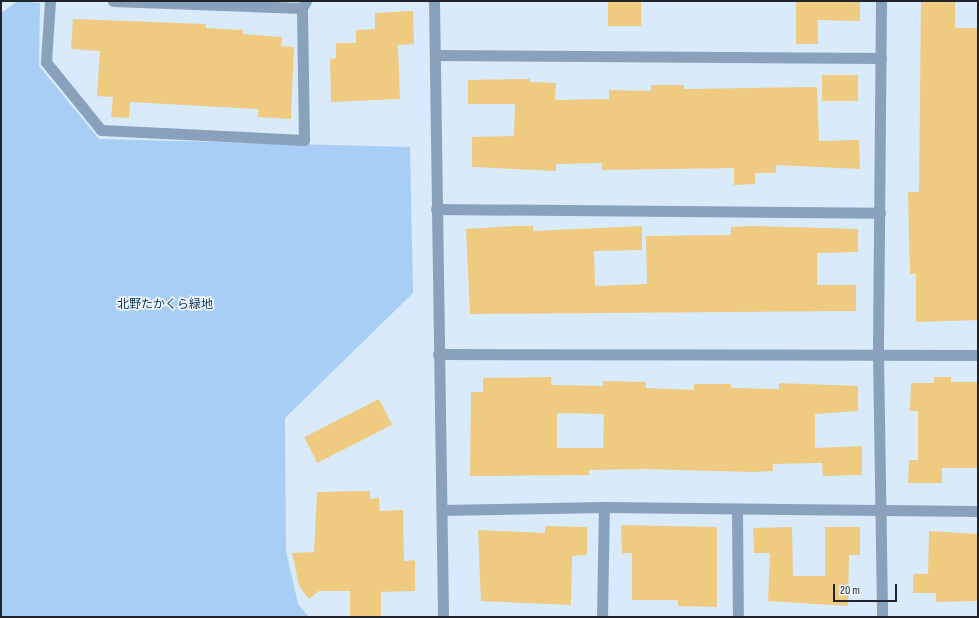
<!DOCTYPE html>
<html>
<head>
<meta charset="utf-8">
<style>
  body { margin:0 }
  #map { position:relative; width:979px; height:618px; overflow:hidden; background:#d9eafb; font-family:"Sofia Sans Condensed","Noto Sans JP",sans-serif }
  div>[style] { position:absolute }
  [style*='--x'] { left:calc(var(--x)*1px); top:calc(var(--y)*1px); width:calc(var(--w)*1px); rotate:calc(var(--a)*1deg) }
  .green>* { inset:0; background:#a8cef5 }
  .building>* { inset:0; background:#efcb81; transform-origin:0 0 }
  .minor>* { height:11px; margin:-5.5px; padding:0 5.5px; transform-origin:5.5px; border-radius:5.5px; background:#89a1ba }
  span { translate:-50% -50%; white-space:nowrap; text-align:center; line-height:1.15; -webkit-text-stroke:3.5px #eff6fd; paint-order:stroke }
  .park-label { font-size:12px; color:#052f53 }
  .frame { position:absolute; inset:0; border:2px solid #1f252b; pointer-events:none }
  .scale { position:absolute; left:833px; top:584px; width:64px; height:18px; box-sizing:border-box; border:2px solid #1f252b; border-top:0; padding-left:5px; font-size:12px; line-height:14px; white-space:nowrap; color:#1f252b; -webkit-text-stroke:3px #eff6fd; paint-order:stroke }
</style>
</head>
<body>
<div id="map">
  <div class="green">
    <div style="clip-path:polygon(18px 1px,40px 3px,39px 66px,99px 139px,410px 147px,413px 293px,285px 418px,286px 551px,298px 604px,309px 617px,1px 617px,1px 13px)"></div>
  </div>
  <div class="building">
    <div style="left:608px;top:1px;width:33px;height:25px"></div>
    <div style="clip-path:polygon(796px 1px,860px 1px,860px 21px,818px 20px,818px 44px,796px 44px)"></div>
    <div style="clip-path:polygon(921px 1px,955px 1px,955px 28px,978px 28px,978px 320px,916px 322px,916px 274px,910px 274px,908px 192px,919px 192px)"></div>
    <div style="clip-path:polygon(413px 11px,414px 44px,398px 45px,400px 99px,331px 102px,330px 59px,336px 58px,336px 43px,356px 43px,356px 30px,375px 29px,375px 13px)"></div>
    <div style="clip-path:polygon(73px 19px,206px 24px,206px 28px,243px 30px,243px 34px,282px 37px,281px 46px,294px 47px,291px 119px,258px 117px,258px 109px,130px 102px,129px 118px,111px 117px,113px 97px,97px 96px,100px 51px,71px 49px)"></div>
    <div style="left:822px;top:75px;width:36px;height:26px"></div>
    <div style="clip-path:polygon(530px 79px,530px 82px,556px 83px,555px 100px,609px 99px,609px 90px,651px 91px,651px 85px,684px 85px,684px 89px,817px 87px,819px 141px,859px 140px,860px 169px,776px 165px,776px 173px,755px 173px,755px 184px,734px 185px,734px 168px,602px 170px,602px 163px,556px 164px,556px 171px,472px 167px,472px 137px,514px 136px,515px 104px,468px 104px,468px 80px)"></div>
    <div style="clip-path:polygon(515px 226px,533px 226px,533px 231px,642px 226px,642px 250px,594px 251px,595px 285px,598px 286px,647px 284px,646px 236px,731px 235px,731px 227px,752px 226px,858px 229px,858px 252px,817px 253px,817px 285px,856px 285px,856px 311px,470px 314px,466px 229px)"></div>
    <div style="clip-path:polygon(evenodd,551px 377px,551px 385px,603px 386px,603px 381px,646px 382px,646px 388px,694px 390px,694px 384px,731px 384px,731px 388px,779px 389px,779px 383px,858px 386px,858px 411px,815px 414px,815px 448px,862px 446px,862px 475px,823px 476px,822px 463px,773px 464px,773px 471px,751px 472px,643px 469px,589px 470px,589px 475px,470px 476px,471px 392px,483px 392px,483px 378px,551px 377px,557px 413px,604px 414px,603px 448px,557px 448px,557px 413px)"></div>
    <div style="clip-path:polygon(934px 377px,951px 377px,951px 382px,978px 382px,978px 468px,942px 468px,942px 483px,908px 483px,909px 460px,918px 460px,918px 411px,910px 411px,911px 383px,934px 383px)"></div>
    <div style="left:379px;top:399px;width:29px;height:84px;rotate:63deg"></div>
    <div style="clip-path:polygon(370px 491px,370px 499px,379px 498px,380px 511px,403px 510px,404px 561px,415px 560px,415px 591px,381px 592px,381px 617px,350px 617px,350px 591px,319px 591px,309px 599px,299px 586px,292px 553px,314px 552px,317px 492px)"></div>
    <div style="clip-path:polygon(621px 525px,717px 527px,717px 607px,678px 606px,678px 600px,632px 600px,632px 553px,622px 553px)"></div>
    <div style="clip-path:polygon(545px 526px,587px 527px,587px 555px,572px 556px,571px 605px,481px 601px,478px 530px,545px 533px)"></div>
    <div style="clip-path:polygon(792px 527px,793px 576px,825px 576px,825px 527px,860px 527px,860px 555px,849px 555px,848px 606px,768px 601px,770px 553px,754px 553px,753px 528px)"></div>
    <div style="clip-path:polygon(929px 531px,978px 534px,978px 601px,936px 602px,936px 593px,913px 593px,913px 574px,928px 574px)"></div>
  </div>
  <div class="minor">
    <div style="--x:50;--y:1;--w:61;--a:93.8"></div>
    <div style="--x:46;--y:62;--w:87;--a:51"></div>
    <div style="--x:101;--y:130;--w:203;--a:2.8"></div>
    <div style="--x:304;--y:140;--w:132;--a:-90.9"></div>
    <div style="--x:302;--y:8;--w:8;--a:-60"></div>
    <div style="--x:113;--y:1;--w:189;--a:2.1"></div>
    <div style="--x:434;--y:1;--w:616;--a:89.16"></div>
    <div style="--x:881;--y:1;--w:353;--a:90.5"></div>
    <div style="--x:878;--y:354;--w:263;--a:89.1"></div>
    <div style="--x:435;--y:55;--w:446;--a:0.4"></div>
    <div style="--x:436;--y:209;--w:444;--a:0.5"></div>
    <div style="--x:438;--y:354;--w:540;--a:0.11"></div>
    <div style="--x:442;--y:510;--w:162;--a:-1.1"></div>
    <div style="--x:604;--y:507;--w:374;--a:0.6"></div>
    <div style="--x:737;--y:511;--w:106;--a:89.5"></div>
    <div style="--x:602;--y:617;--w:110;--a:-89"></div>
  </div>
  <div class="park-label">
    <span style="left:165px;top:305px">北野たかくら緑地</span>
  </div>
  <div class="frame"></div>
  <div class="scale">20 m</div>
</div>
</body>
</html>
